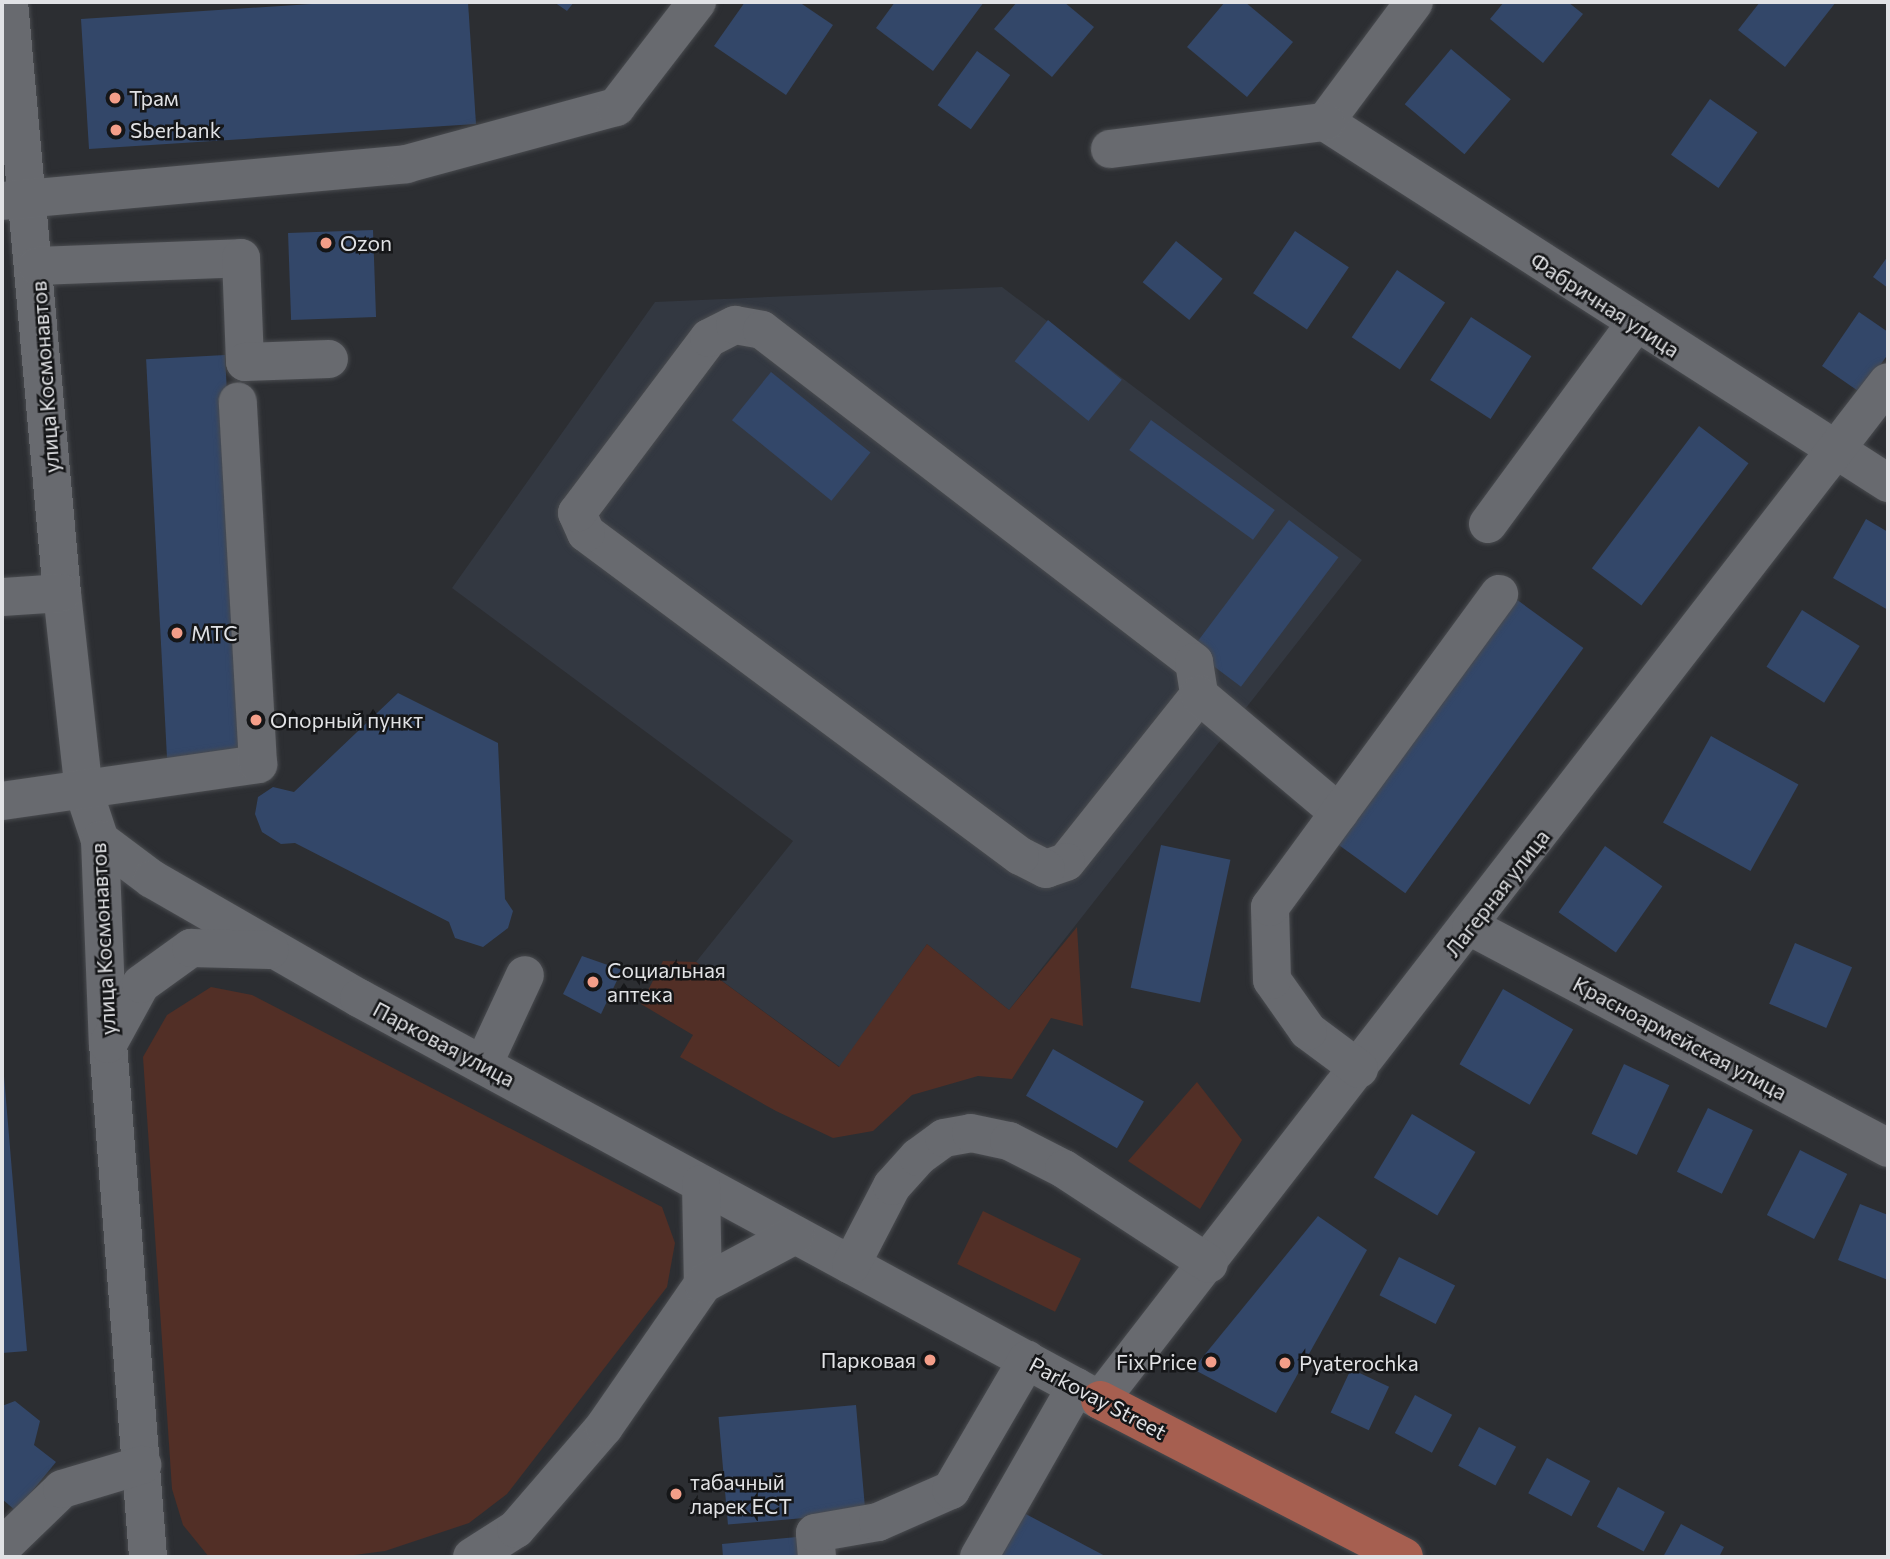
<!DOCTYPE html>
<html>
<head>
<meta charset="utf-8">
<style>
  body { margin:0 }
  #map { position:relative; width:1890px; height:1559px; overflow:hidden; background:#2c2e32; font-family:Commissioner,sans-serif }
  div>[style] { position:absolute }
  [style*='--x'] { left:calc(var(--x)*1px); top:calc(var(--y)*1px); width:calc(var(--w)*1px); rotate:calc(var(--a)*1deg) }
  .built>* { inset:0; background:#333841 }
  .green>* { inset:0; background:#522f26; transform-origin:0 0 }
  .building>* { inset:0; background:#334769; transform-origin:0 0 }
  .roads { filter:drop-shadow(0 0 2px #494b4f) drop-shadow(0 0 2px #494b4f) }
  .minor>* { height:38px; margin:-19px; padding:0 19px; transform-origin:19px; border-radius:19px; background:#686a6f }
  .major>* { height:38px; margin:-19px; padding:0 19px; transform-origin:19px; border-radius:19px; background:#a65f50 }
  .dots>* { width:19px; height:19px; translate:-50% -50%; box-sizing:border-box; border:4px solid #151618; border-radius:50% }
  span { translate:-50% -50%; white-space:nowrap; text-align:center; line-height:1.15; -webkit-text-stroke:5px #151618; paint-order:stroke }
  .poi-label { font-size:21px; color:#e1e2e5 }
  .left { translate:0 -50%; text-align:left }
  .right { translate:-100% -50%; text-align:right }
  .street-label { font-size:21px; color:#e1e2e5 }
  .frame { position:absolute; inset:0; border:4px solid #e1e2e5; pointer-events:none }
</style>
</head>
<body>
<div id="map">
  <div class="built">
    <div style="clip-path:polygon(1002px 287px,1362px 560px,1009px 1010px,927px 944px,840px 1067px,696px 962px,793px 841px,452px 588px,655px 302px)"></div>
  </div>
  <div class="green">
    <div style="clip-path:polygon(1077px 927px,1083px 1026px,1051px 1018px,1012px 1079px,978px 1076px,912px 1095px,873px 1131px,833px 1138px,776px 1111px,680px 1057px,693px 1035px,641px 1004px,663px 961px,696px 962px,839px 1067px,927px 944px,1009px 1010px)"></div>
    <div style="clip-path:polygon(211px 987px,252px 995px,662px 1207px,675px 1243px,667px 1287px,507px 1494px,469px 1523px,385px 1551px,339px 1557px,209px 1557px,183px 1525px,172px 1489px,143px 1057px,167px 1015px)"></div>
    <div style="clip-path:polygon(1197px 1082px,1242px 1140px,1200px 1209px,1128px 1161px)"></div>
    <div style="left:983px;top:1211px;width:109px;height:59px;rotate:26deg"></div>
  </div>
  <div class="building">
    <div style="clip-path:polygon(342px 2px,468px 2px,476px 124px,89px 149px,81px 19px)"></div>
    <div style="clip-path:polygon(554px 2px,574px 2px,567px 11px)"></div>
    <div style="clip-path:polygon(745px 2px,799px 2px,833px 25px,786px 95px,714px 46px)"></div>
    <div style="clip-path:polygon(895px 2px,984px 2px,933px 71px,876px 28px)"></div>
    <div style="clip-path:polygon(1017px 2px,1064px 2px,1094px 27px,1052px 77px,994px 29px)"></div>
    <div style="clip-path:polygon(1225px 2px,1245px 2px,1293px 42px,1247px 97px,1187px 47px)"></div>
    <div style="clip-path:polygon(1504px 2px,1568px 2px,1583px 14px,1543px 63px,1490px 19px)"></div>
    <div style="clip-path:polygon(1760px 2px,1836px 2px,1785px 67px,1738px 30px)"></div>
    <div style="left:1451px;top:49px;width:78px;height:72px;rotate:40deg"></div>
    <div style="left:977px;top:51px;width:41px;height:67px;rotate:36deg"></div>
    <div style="left:1710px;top:99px;width:58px;height:68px;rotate:35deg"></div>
    <div style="left:373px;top:230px;width:87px;height:85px;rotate:88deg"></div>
    <div style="left:1295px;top:231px;width:65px;height:75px;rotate:34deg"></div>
    <div style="left:1176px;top:241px;width:60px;height:53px;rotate:39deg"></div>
    <div style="clip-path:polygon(1888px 256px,1888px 288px,1873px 277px)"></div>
    <div style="left:1397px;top:270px;width:58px;height:81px;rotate:34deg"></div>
    <div style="clip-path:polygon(1859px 312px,1888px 332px,1888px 354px,1861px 393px,1822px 366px)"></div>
    <div style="left:1471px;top:317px;width:72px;height:75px;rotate:33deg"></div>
    <div style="left:1048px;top:320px;width:95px;height:53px;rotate:39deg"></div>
    <div style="left:225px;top:355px;width:400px;height:79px;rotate:87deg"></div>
    <div style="left:771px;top:372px;width:128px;height:62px;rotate:39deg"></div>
    <div style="left:1151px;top:420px;width:153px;height:37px;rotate:36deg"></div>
    <div style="left:1699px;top:426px;width:62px;height:178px;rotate:37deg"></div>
    <div style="clip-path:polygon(1866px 519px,1888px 532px,1888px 610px,1833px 578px)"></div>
    <div style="left:1289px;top:520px;width:62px;height:162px;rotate:37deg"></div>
    <div style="left:1509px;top:594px;width:92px;height:303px;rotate:36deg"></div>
    <div style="left:1802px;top:610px;width:68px;height:67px;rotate:32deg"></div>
    <div style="clip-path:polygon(398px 693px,498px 743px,505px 899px,513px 911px,508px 928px,483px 947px,455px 938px,449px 922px,295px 843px,281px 844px,262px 832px,255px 814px,258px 797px,273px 787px,294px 792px)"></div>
    <div style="left:1711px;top:736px;width:100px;height:99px;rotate:29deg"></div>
    <div style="left:1161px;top:845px;width:71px;height:146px;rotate:12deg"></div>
    <div style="left:1605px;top:846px;width:70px;height:81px;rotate:35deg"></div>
    <div style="left:1795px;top:943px;width:62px;height:66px;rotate:23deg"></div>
    <div style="clip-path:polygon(582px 956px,622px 970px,601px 1014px,563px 994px)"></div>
    <div style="left:1503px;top:989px;width:81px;height:87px;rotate:30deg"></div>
    <div style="left:1053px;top:1049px;width:105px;height:54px;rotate:30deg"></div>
    <div style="clip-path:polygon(2px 1052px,27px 1351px,2px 1353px)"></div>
    <div style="left:1624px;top:1064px;width:50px;height:77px;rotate:25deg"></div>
    <div style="left:1708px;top:1108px;width:50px;height:71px;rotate:26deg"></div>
    <div style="left:1412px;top:1114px;width:74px;height:74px;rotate:31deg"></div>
    <div style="left:1800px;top:1150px;width:53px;height:73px;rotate:27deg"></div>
    <div style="clip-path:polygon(1860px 1204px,1888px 1215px,1888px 1280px,1838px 1260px)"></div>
    <div style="clip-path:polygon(1318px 1216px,1367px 1250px,1276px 1413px,1193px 1369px)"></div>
    <div style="left:1399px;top:1257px;width:63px;height:43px;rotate:27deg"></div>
    <div style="left:1351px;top:1369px;width:42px;height:48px;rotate:25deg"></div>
    <div style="left:1415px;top:1395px;width:42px;height:43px;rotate:28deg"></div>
    <div style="clip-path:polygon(15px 1401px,40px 1421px,34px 1445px,56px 1462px,16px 1511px,2px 1499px,2px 1406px)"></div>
    <div style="left:856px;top:1405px;width:108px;height:138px;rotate:85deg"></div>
    <div style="left:1479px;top:1427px;width:42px;height:44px;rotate:28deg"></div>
    <div style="left:1547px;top:1458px;width:49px;height:40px;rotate:28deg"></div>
    <div style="left:1618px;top:1487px;width:53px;height:45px;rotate:28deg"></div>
    <div style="clip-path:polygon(1022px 1512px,1107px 1557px,998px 1557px)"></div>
    <div style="clip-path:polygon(1681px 1524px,1724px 1547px,1719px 1557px,1663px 1557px)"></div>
    <div style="clip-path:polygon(797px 1537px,799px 1557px,723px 1557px,722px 1544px)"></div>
  </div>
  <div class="roads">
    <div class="minor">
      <div style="--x:9;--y:2;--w:593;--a:84.88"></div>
      <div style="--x:62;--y:593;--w:200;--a:83.7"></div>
      <div style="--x:84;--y:792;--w:51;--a:71.6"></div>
      <div style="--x:100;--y:840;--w:204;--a:87.8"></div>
      <div style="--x:108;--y:1044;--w:515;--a:85.54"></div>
      <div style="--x:1325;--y:122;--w:669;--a:32.67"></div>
      <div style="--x:1325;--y:122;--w:149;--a:-53.4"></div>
      <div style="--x:1110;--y:149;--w:217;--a:-7.2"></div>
      <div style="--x:2;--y:201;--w:406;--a:-5.2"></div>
      <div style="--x:406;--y:164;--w:218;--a:-15.2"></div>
      <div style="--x:616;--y:107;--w:133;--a:-52.4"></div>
      <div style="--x:37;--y:266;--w:204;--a:-2.2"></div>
      <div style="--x:241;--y:258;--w:104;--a:87.8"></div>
      <div style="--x:245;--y:362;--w:84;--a:-2"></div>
      <div style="--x:1488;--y:524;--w:248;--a:-53.7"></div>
      <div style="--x:2;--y:597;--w:60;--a:-3.8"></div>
      <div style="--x:1199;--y:695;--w:213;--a:128.5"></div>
      <div style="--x:1066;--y:862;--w:21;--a:161"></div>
      <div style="--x:1046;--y:869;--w:29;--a:-153"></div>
      <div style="--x:1020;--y:856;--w:541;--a:-143.34"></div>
      <div style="--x:586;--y:533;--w:22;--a:-114"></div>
      <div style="--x:577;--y:513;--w:219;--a:-53"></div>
      <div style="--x:709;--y:338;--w:29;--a:-27"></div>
      <div style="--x:735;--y:325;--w:27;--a:10"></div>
      <div style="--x:762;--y:330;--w:545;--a:37.54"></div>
      <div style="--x:1194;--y:662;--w:33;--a:81"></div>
      <div style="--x:1199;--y:695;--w:183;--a:40.1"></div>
      <div style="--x:2;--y:801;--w:259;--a:-8.2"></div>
      <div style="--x:258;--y:764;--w:363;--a:-93.2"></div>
      <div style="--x:100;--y:840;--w:65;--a:36.9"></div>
      <div style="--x:152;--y:879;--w:239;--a:29.9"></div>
      <div style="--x:359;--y:998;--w:843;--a:28.48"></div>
      <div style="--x:1100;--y:1400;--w:1287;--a:-52.26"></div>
      <div style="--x:1471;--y:927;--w:472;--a:27.9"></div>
      <div style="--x:108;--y:1044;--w:68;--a:-61.2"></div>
      <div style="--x:141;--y:984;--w:62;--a:-35.8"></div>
      <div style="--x:191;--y:948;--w:79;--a:1.5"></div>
      <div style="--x:483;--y:1065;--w:99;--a:-65"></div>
      <div style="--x:1359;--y:1069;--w:64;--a:-143.3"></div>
      <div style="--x:1308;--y:1031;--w:62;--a:-125.2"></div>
      <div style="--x:1272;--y:980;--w:73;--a:-91.6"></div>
      <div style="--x:1270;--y:907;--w:388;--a:-53.8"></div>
      <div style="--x:701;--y:1184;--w:100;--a:88.9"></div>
      <div style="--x:851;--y:1265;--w:89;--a:-62.6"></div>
      <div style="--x:892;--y:1186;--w:39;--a:-48"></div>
      <div style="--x:918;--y:1157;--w:32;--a:-36"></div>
      <div style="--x:944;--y:1138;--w:27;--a:-10"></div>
      <div style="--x:971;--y:1133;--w:39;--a:12"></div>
      <div style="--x:1009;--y:1141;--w:62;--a:27"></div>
      <div style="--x:1064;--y:1169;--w:173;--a:33.2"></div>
      <div style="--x:2;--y:1547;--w:83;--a:-44"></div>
      <div style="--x:62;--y:1489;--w:84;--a:-16.7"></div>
      <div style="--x:472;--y:1557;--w:52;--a:-32.5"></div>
      <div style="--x:516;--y:1529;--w:135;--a:-49.2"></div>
      <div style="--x:604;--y:1427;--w:174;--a:-55.3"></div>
      <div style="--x:703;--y:1284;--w:104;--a:-28"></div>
      <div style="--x:817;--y:1557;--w:24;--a:-95"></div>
      <div style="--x:815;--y:1533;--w:64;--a:-9.9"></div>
      <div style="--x:878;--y:1522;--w:80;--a:-23.7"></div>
      <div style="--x:951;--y:1490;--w:151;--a:-59.7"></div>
      <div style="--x:979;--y:1557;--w:196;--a:-60.3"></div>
    </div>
    <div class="major">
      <div style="--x:1100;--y:1400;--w:342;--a:27.3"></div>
    </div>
  </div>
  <div class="dots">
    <div style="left:115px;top:98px;background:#f49e89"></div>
    <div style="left:116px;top:130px;background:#f49e89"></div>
    <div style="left:326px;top:243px;background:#f49e89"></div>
    <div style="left:177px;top:633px;background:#f49e89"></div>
    <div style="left:256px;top:720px;background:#f49e89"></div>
    <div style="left:593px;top:982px;background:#f49e89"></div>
    <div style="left:930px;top:1360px;background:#f49e89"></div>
    <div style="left:1211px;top:1362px;background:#f49e89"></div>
    <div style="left:1285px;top:1363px;background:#f49e89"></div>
    <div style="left:676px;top:1494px;background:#f49e89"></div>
  </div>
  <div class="poi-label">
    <span class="left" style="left:129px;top:98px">Трам</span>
    <span class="left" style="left:130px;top:130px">Sberbank</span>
    <span class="left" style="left:340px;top:243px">Ozon</span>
    <span class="left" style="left:191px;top:633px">МТС</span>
    <span class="left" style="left:270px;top:720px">Опорный пункт</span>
    <span class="left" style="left:607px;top:982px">Социальная<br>аптека</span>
    <span class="right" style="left:916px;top:1360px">Парковая</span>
    <span class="right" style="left:1197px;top:1362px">Fix Price</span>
    <span class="left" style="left:1299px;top:1363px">Pyaterochka</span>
    <span class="left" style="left:690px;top:1494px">табачный<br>ларек ЕСТ</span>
  </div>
  <div class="street-label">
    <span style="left:1605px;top:305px;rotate:33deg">Фабричная улица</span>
    <span style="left:45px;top:377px;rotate:-94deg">улица Космонавтов</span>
    <span style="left:1497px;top:893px;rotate:-52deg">Лагерная улица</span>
    <span style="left:103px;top:939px;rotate:-93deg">улица Космонавтов</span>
    <span style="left:1680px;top:1038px;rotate:28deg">Красноармейская улица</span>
    <span style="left:444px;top:1044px;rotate:28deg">Парковая улица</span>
    <span style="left:1098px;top:1398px;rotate:28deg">Parkovay Street</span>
  </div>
  <div class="frame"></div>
</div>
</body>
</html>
